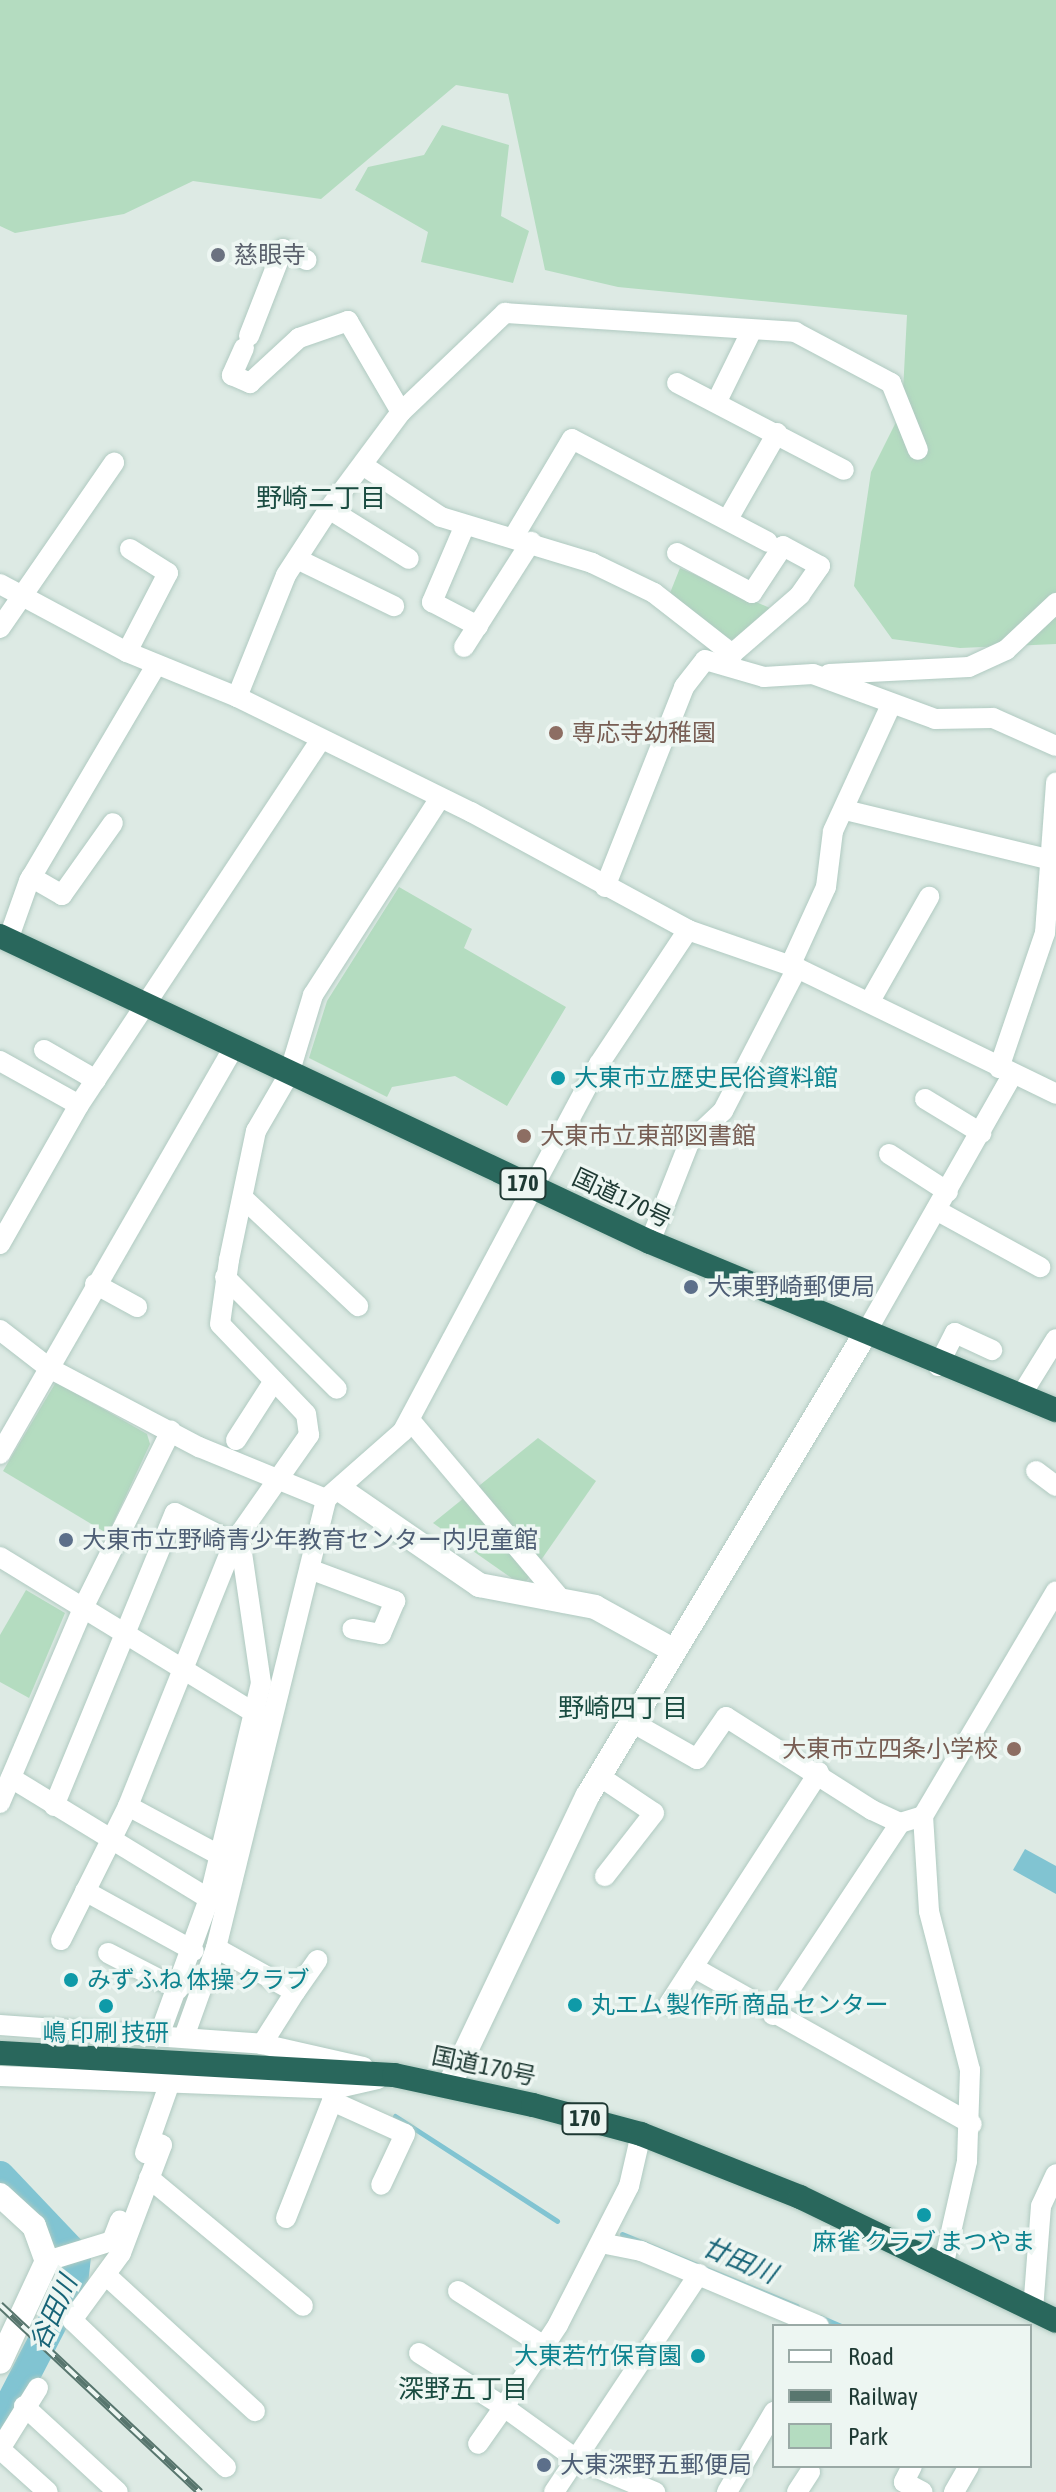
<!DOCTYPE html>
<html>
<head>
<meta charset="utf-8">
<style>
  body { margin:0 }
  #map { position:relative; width:1056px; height:2492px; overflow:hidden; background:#ddeae4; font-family:"Asap Condensed","Noto Sans JP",sans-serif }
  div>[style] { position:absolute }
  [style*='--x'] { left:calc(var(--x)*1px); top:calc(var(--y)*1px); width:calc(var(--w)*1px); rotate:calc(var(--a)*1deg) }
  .green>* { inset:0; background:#b4dcc0 }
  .water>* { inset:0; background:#81c4d2 }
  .stream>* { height:5px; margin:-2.5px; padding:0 2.5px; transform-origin:2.5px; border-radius:2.5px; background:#81c4d2 }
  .river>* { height:30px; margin:-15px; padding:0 15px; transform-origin:15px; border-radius:15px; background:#81c4d2 }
  .roads { filter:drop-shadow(0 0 2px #b0cac1) drop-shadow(0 0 2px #b0cac1) }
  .street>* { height:20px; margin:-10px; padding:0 10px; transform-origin:10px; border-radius:10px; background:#fff }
  .secondary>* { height:24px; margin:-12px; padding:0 12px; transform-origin:12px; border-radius:12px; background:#fff }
  .highway>* { height:24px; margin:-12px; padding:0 12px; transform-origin:12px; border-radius:12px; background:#29675c }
  .rail>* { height:8px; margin-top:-4px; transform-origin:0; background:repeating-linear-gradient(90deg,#edf6f2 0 15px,#58766e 0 30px); box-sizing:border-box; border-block:2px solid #58766e }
  .dots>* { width:22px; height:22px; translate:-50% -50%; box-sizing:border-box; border:4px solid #edf6f2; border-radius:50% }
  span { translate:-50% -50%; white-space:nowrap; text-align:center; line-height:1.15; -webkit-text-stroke:7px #edf6f2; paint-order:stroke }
  .shield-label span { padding:2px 6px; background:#edf6f2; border:2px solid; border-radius:6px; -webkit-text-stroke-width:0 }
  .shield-label { font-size:22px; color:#1e3933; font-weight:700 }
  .worship-label { font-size:24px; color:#5b616d }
  .left { translate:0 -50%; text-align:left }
  .education-label { font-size:24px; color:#785e54 }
  .right { translate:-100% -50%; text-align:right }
  .culture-label { font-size:24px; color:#0d838f }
  .street-label { font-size:24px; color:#1e3933 }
  .service-label { font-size:24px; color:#4e5e75 }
  .neighbourhood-label { font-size:26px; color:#1a4c41 }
  .water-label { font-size:26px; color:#176477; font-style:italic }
  .legend { position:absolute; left:772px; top:2324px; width:260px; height:144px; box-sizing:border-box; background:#edf6f2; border:2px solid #9aaaa6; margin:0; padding:10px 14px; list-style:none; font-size:24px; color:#1e3933 }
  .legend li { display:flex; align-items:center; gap:16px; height:40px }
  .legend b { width:40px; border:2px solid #9aaaa6 }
</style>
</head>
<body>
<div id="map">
  <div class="green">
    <div style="clip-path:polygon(0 0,1056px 0,1056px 644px,960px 648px,892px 639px,854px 586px,871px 472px,902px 410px,907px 315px,618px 287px,545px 270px,508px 94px,456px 85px,321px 199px,193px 181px,124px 214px,15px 233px,0 226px)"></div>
    <div style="clip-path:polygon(442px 125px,509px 145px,501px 216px,529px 231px,513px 283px,421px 262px,428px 232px,355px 190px,368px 167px,424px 155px)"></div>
    <div style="clip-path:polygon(680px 568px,772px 609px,738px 641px,726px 638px,670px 593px)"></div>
    <div style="clip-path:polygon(399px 887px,472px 929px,464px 948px,566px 1007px,507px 1106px,455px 1076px,392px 1087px,387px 1097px,309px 1058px,327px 1001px)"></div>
    <div style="clip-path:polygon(56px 1382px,147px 1434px,150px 1444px,108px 1534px,3px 1471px)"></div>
    <div style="clip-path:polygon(538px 1438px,596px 1481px,523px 1586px,433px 1523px)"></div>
    <div style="clip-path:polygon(26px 1590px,65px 1613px,29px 1698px,0 1682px,0 1635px)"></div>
  </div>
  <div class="water">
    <div style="clip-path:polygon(1025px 1849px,1056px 1866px,1056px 1894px,1013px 1870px)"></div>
  </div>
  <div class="stream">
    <div style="--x:395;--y:2116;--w:193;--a:32.9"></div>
    <div style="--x:622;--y:2234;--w:189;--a:22.4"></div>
    <div style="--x:820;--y:2317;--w:23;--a:23"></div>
  </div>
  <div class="river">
    <div style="--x:0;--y:2176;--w:110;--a:46.5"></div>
    <div style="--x:76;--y:2256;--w:27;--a:96"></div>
    <div style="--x:73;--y:2283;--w:159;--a:117.4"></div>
  </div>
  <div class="roads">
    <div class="street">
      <div style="--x:249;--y:336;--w:93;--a:-68.7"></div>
      <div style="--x:283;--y:249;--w:26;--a:25"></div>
      <div style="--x:244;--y:348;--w:30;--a:114"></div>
      <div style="--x:232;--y:375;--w:20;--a:24"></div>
      <div style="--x:250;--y:383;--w:67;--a:-42.6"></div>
      <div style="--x:299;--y:338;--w:52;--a:-19.1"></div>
      <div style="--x:348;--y:321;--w:105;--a:59.8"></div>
      <div style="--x:677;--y:383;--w:188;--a:27.5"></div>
      <div style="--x:717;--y:401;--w:79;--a:-63.8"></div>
      <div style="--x:364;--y:466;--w:92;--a:33.5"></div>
      <div style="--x:441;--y:517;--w:158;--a:16.9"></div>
      <div style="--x:592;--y:563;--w:69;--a:25.8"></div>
      <div style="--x:654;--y:593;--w:99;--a:38"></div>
      <div style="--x:732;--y:654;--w:10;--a:101"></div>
      <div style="--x:329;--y:509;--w:94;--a:32"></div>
      <div style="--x:728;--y:519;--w:99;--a:-60.3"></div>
      <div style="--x:465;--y:525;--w:84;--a:113.2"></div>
      <div style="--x:432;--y:602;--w:52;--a:27.6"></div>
      <div style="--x:513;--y:538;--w:115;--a:-59.2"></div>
      <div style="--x:572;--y:439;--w:221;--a:27.7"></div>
      <div style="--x:677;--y:553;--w:85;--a:28.1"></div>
      <div style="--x:752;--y:593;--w:56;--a:-56.6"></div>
      <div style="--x:783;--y:546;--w:42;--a:28.4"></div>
      <div style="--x:820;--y:566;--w:35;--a:125"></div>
      <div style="--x:800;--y:595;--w:90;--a:139.1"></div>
      <div style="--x:297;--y:559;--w:108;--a:25.9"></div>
      <div style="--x:0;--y:584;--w:144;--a:28.2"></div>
      <div style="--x:127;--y:652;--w:119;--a:22.2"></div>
      <div style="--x:237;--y:697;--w:261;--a:26.2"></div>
      <div style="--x:471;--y:812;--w:247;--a:28.5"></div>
      <div style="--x:688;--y:930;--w:115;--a:19.2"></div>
      <div style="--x:797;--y:968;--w:288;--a:25.9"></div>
      <div style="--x:0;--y:628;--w:201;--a:-55.4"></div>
      <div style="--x:464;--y:647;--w:125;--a:-57.5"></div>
      <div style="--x:127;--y:652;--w:89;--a:-62.6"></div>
      <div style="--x:168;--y:573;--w:45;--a:-147.7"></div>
      <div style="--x:829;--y:674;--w:140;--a:-2.9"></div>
      <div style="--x:969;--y:667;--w:41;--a:-24.7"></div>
      <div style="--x:1006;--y:650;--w:69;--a:-43.2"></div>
      <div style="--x:237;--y:697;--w:131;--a:-68.1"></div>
      <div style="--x:286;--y:575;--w:79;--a:-56.9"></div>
      <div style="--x:329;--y:509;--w:121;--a:-53.4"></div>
      <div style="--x:401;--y:412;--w:144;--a:-43.6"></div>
      <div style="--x:505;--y:313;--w:291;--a:3.7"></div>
      <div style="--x:795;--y:332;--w:109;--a:28"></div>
      <div style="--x:891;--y:383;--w:72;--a:68.1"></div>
      <div style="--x:845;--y:810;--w:213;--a:13.6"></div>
      <div style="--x:31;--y:877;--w:36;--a:30"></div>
      <div style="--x:62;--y:895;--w:88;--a:-54.7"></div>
      <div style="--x:605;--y:887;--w:215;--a:-68.4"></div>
      <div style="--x:684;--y:687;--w:34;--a:-52"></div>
      <div style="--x:705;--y:660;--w:61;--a:16.1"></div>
      <div style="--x:764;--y:677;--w:49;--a:-3.5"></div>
      <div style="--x:813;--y:674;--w:130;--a:20.2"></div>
      <div style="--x:935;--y:719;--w:58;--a:-1"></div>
      <div style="--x:993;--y:718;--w:69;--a:24"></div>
      <div style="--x:8;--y:940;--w:63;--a:-70.4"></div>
      <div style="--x:29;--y:881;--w:251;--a:-59.5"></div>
      <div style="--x:790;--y:966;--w:87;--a:-65.5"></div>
      <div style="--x:826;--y:887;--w:56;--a:-82.9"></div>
      <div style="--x:833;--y:831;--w:136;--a:-65.3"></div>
      <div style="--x:870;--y:1001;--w:120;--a:-60.4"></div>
      <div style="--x:44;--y:1050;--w:60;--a:30"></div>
      <div style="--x:0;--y:1061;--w:90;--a:29.1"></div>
      <div style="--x:999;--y:1068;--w:143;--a:-71.2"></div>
      <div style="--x:1045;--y:933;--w:151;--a:-85.8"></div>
      <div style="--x:925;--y:1099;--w:66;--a:31.3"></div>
      <div style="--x:889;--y:1154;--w:70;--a:32.8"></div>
      <div style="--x:243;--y:1198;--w:158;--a:43.2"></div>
      <div style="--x:936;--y:1210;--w:119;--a:28.7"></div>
      <div style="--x:650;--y:1242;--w:106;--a:-68.5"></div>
      <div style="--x:689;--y:1143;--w:47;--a:-43.3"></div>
      <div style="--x:723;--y:1111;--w:161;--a:-62.6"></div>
      <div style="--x:0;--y:1244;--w:160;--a:-60.4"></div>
      <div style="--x:79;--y:1105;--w:434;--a:-56.5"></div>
      <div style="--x:225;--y:1277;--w:158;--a:45"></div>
      <div style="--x:95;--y:1284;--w:48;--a:28.7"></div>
      <div style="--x:0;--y:1330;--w:62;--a:37.8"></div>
      <div style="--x:49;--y:1368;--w:170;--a:27.8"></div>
      <div style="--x:199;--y:1447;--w:137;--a:22.3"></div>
      <div style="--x:864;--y:1336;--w:300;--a:-60.4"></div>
      <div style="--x:938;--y:1366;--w:37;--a:-63"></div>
      <div style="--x:955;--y:1333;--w:41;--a:24.7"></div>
      <div style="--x:1020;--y:1397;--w:68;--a:-58.2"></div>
      <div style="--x:410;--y:1420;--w:239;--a:49.9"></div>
      <div style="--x:236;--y:1440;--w:67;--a:-57.3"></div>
      <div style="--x:0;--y:1454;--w:466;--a:-60.1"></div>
      <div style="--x:1036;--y:1471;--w:25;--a:37"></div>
      <div style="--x:0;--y:1557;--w:310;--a:31.5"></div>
      <div style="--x:312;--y:1570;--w:89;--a:20.5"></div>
      <div style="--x:395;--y:1601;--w:36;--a:113"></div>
      <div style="--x:381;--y:1634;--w:29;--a:-170"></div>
      <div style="--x:630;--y:1721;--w:77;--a:29.6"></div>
      <div style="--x:697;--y:1759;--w:51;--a:-55.4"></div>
      <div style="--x:726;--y:1717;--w:173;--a:32.5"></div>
      <div style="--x:872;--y:1810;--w:31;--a:25"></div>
      <div style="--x:900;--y:1823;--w:24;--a:-17"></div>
      <div style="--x:599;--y:1776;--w:66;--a:33.9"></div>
      <div style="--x:654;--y:1813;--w:80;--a:127.9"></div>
      <div style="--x:11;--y:1778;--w:232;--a:31.4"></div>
      <div style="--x:0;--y:1803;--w:212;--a:-66.9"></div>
      <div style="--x:83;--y:1608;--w:198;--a:-63.6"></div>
      <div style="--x:54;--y:1806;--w:317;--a:-67.6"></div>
      <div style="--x:175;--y:1513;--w:74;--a:26.6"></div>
      <div style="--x:241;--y:1546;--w:138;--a:81.7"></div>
      <div style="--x:261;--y:1683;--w:222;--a:103.5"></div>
      <div style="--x:209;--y:1899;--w:146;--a:110.1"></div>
      <div style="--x:128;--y:1806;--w:106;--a:28.3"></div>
      <div style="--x:85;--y:1891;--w:124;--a:28.8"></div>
      <div style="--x:61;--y:1940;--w:150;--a:-63.4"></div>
      <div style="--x:128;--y:1806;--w:284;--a:-68.1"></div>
      <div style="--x:234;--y:1542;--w:131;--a:-55"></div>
      <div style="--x:309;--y:1435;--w:21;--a:-98"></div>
      <div style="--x:306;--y:1414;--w:124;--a:-133.7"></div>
      <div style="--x:220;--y:1324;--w:65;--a:-82"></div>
      <div style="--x:229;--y:1260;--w:132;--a:-78.2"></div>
      <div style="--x:256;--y:1131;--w:66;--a:-59.9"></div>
      <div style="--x:289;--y:1074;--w:83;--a:-73.1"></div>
      <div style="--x:313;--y:995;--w:234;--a:-57.2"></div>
      <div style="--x:216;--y:1948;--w:90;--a:29.1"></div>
      <div style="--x:295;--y:1992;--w:62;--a:122.4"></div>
      <div style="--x:108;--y:1953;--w:79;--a:27.2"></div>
      <div style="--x:693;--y:1967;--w:320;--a:29.4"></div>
      <div style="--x:295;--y:1992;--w:39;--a:-55"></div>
      <div style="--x:669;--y:2004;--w:276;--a:-57.1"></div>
      <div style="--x:773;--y:2015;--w:230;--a:-56.5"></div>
      <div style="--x:0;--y:2025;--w:263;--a:4.1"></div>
      <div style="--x:262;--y:2044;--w:104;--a:12.8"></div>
      <div style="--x:184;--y:2037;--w:95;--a:-70.2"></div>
      <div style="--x:216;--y:1948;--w:462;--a:-76.2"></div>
      <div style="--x:326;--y:1499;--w:103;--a:-41.4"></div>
      <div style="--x:403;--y:1431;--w:416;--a:-61.9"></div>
      <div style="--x:599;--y:1064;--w:161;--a:-56.4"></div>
      <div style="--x:0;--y:2076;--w:334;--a:2.2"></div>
      <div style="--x:334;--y:2089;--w:45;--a:-12.8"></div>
      <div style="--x:334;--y:2089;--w:12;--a:99"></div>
      <div style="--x:332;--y:2101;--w:80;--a:24.3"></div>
      <div style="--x:405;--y:2134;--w:56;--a:115.2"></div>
      <div style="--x:641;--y:2134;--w:53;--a:103"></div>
      <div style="--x:629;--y:2186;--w:156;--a:117.1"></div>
      <div style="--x:558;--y:2325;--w:98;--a:123.4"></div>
      <div style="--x:504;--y:2407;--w:89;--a:35.8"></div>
      <div style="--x:576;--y:2459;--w:86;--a:22.7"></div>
      <div style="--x:150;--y:2140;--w:13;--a:23"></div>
      <div style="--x:162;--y:2145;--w:116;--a:110.8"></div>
      <div style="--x:121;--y:2253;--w:83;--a:126.2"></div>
      <div style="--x:72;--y:2320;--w:213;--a:43.7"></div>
      <div style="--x:145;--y:2153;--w:72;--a:-70.6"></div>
      <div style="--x:149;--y:2178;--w:200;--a:39.7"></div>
      <div style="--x:286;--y:2218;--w:126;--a:-68.5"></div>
      <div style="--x:601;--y:2243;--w:41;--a:11.3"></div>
      <div style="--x:641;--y:2251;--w:193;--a:22.8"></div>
      <div style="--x:47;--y:2261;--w:68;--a:-17.1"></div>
      <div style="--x:112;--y:2241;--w:22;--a:-69"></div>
      <div style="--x:943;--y:2267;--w:109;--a:-77.2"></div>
      <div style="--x:967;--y:2161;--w:91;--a:-88.1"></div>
      <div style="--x:970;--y:2070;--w:164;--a:-104.5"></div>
      <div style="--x:929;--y:1911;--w:95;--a:-93.6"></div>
      <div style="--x:923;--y:1816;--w:261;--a:-59.4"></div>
      <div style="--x:108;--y:2277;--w:199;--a:42.4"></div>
      <div style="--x:458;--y:2291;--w:102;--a:32.6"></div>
      <div style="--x:1033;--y:2310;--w:104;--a:-85.6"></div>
      <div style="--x:1041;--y:2206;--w:35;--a:-65"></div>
      <div style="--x:419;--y:2353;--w:101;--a:32.4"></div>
      <div style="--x:504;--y:2407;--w:45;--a:125.1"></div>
      <div style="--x:24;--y:2406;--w:127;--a:42.5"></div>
      <div style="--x:0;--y:2449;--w:72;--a:-58.1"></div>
      <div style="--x:0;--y:2449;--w:64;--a:41.9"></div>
      <div style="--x:912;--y:2466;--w:18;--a:117"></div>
      <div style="--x:904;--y:2482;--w:21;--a:28"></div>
      <div style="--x:554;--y:2492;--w:262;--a:-56.4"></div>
      <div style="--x:727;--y:2492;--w:93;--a:-59.6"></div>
      <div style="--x:797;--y:2492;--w:24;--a:-57"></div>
      <div style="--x:954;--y:2492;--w:30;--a:-60"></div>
    </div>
    <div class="secondary">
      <div style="--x:341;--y:1490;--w:168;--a:34.5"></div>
      <div style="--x:479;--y:1585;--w:118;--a:10.7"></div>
      <div style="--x:595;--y:1607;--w:89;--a:28.9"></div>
      <div style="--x:449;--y:2086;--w:322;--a:-64.5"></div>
      <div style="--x:588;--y:1795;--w:536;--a:-58.98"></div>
      <div style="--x:0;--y:2195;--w:46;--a:42.4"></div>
      <div style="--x:34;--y:2226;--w:37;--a:70"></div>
      <div style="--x:47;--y:2261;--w:111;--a:115"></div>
    </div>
    <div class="highway">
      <div style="--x:0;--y:936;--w:718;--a:25.21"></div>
      <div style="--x:650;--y:1242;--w:439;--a:22.5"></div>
      <div style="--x:0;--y:2053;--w:395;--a:3.2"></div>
      <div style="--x:394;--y:2075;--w:142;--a:12.2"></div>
      <div style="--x:533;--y:2105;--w:112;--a:15"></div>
      <div style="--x:641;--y:2134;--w:171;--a:21.6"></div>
      <div style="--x:800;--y:2197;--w:284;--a:25.8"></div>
    </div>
  </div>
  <div class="rail">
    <div style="--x:0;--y:2305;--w:274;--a:43.1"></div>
  </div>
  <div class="dots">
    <div style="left:218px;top:255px;background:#6b7280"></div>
    <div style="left:556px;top:733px;background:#8d6e63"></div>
    <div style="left:558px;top:1078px;background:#0f9aa8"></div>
    <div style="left:524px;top:1136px;background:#8d6e63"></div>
    <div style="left:691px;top:1287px;background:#5c6f8a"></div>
    <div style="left:66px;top:1540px;background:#5c6f8a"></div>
    <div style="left:1014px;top:1749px;background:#8d6e63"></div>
    <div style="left:71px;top:1980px;background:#0f9aa8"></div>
    <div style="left:575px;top:2005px;background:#0f9aa8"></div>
    <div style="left:106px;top:2006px;background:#0f9aa8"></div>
    <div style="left:924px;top:2215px;background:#0f9aa8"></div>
    <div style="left:698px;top:2356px;background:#0f9aa8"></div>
    <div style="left:544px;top:2465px;background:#5c6f8a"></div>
  </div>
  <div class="shield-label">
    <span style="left:523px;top:1184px">170</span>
    <span style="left:585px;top:2119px">170</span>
  </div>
  <div class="worship-label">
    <span class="left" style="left:234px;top:255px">慈眼寺</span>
  </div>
  <div class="education-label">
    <span class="left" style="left:572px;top:733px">専応寺幼稚園</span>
    <span class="left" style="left:540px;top:1136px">大東市立東部図書館</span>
    <span class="right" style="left:998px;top:1749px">大東市立四条小学校</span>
  </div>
  <div class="culture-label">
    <span class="left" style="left:574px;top:1078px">大東市立歴史民俗資料館</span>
    <span class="left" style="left:87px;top:1980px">みずふね 体操 クラブ</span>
    <span class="left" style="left:591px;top:2005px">丸エム 製作所 商品 センター</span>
    <span style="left:106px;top:2033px">嶋 印刷 技研</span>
    <span style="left:924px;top:2242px">麻雀 クラブ まつやま</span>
    <span class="right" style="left:682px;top:2356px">大東若竹保育園</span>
  </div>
  <div class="street-label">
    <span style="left:622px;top:1198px;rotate:25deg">国道170号</span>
    <span style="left:484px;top:2066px;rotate:12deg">国道170号</span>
  </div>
  <div class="service-label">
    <span class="left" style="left:707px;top:1287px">大東野崎郵便局</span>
    <span class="left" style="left:82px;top:1540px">大東市立野崎青少年教育センター内児童館</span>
    <span class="left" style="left:560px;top:2465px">大東深野五郵便局</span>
  </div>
  <div class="neighbourhood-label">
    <span style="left:321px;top:499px">野崎二丁目</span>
    <span style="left:623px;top:1709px">野崎四丁目</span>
    <span style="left:463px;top:2390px">深野五丁目</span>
  </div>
  <div class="water-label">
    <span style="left:739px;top:2261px;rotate:23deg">廿田川</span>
    <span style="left:54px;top:2313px;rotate:-66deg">谷田川</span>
  </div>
  <ul class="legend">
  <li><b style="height:10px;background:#fff"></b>Road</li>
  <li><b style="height:10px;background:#58766e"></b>Railway</li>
  <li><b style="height:22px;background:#b4dcc0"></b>Park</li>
  </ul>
</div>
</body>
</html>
